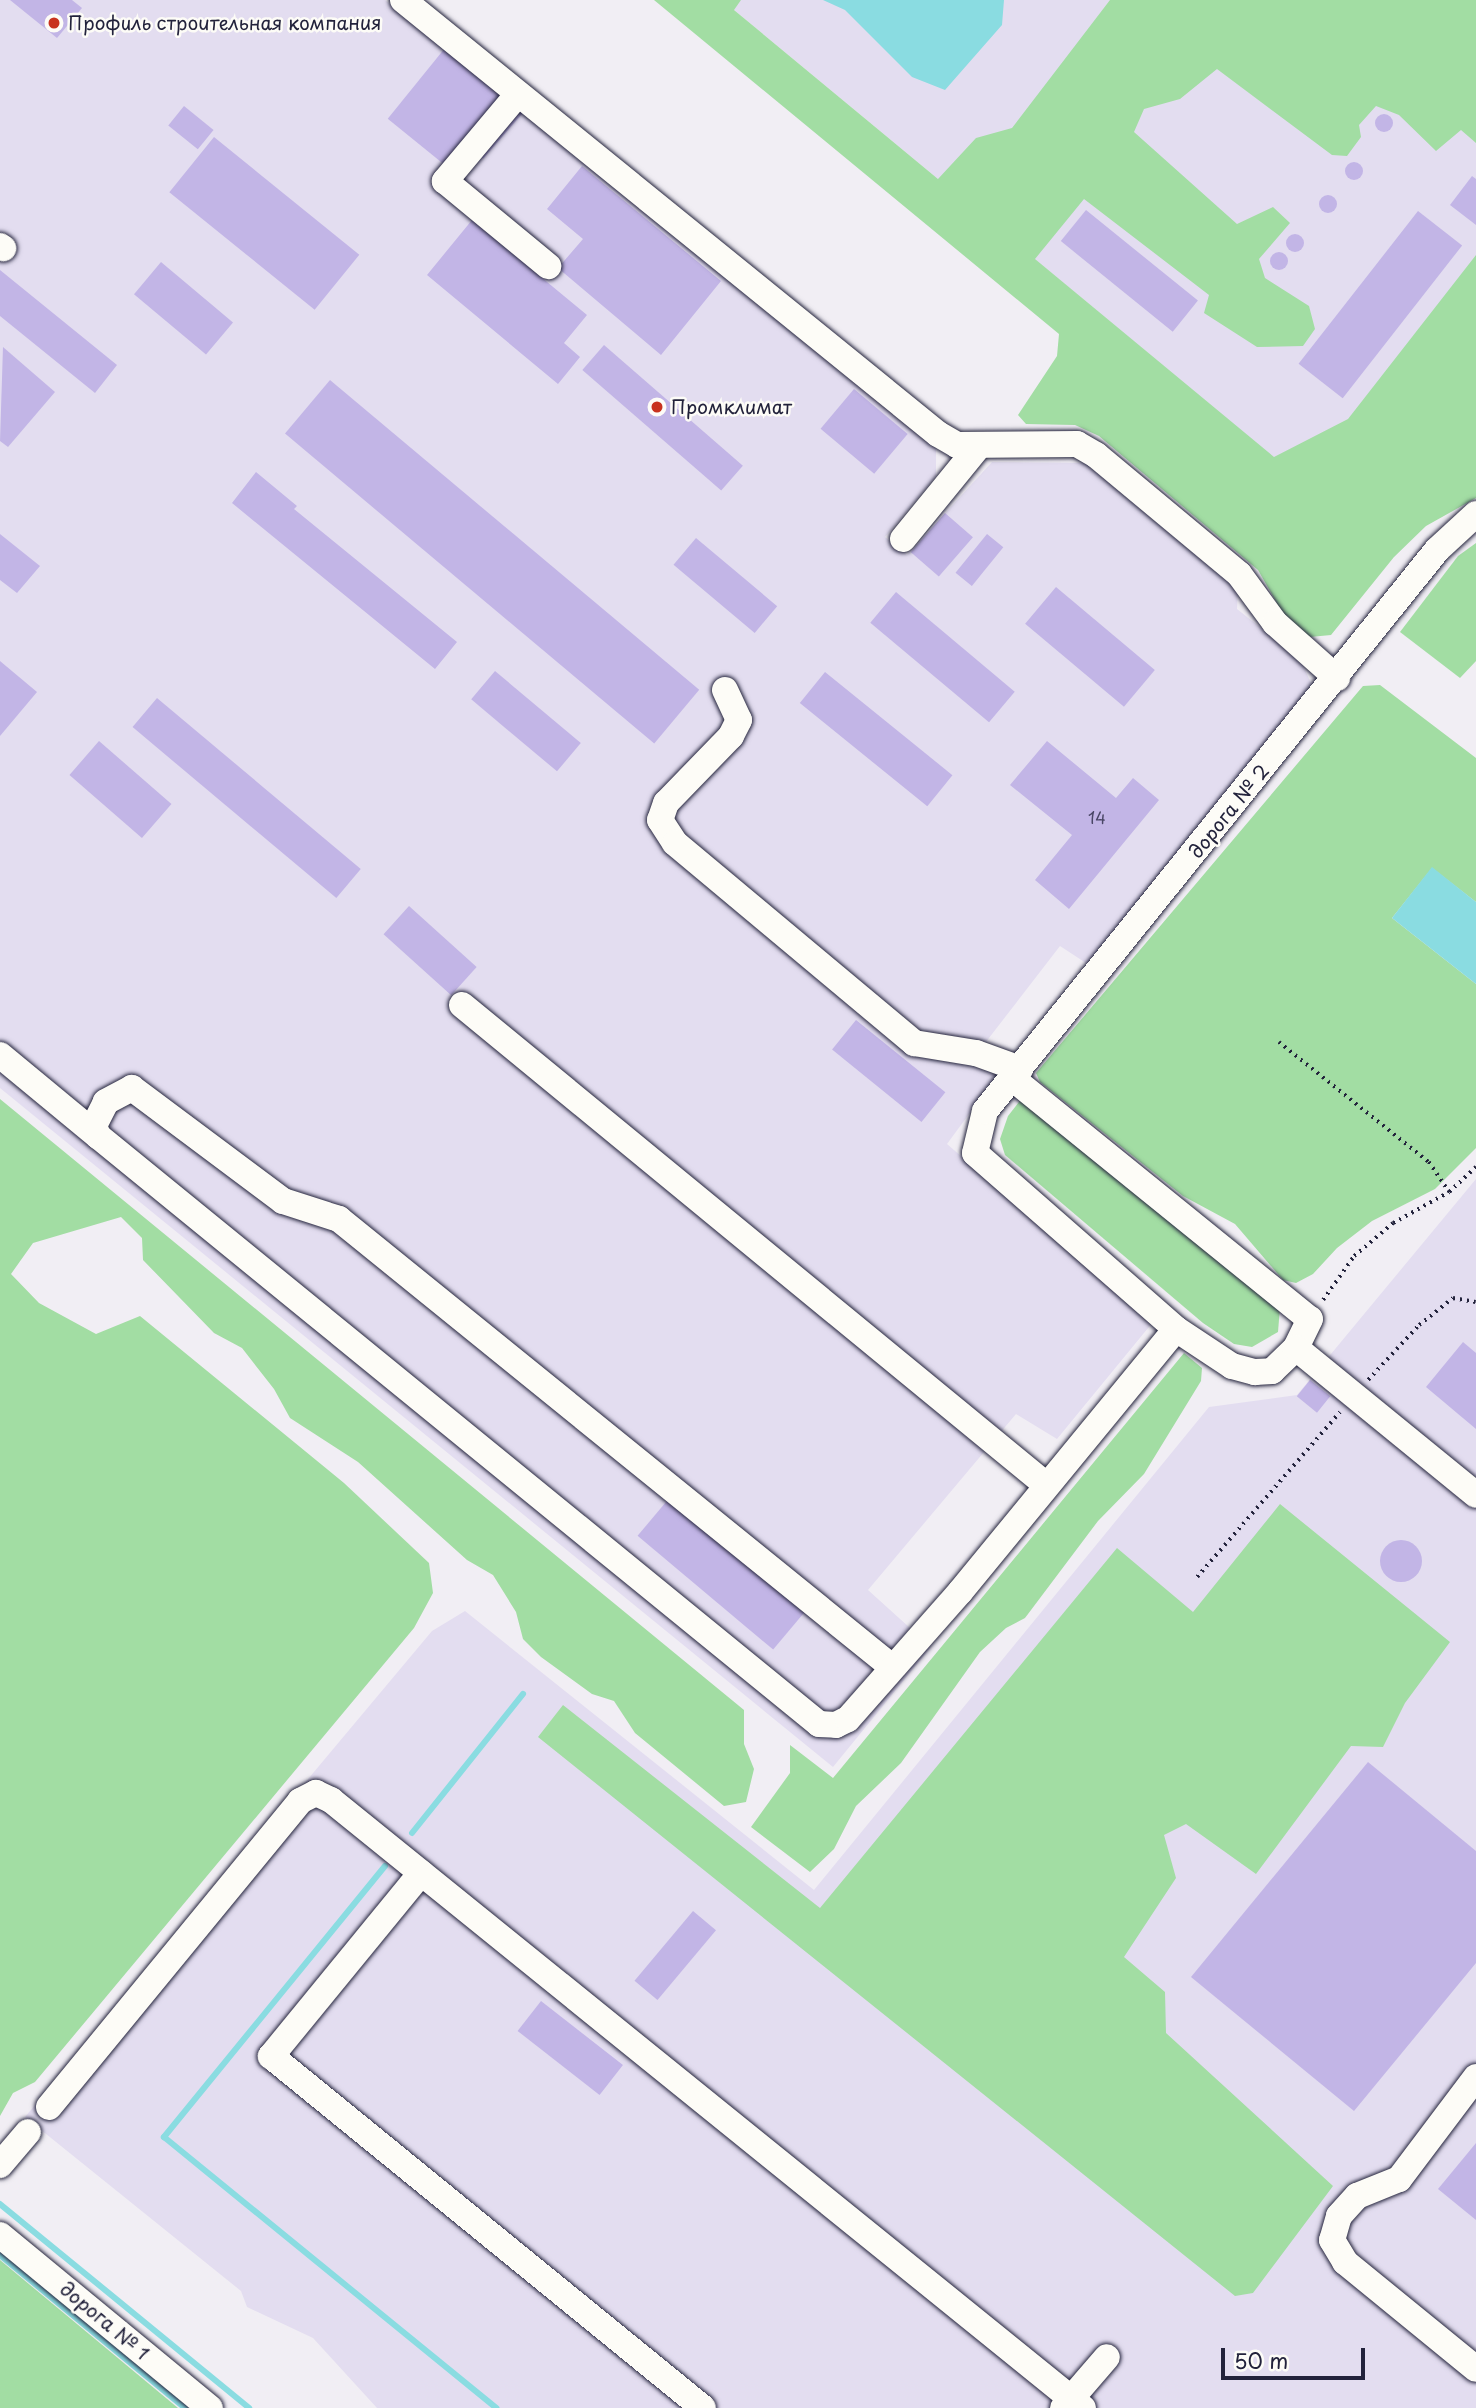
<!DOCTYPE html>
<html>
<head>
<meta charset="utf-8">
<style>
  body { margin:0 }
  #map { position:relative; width:1476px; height:2408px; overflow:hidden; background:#f1eef4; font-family:"Playpen Sans",sans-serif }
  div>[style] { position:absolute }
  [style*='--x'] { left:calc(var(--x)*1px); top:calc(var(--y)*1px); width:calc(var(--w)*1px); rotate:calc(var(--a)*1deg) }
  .built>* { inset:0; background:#e3ddf0 }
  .green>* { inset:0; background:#a2dda3 }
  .water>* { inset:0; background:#8adce1 }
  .stream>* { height:6px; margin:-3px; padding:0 3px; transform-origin:3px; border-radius:3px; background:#8adce1 }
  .building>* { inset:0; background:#c2b5e6; transform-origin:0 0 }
  .round { border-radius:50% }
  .path>* { height:3.5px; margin-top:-1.75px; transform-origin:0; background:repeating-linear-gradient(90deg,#22223b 0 2px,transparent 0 7px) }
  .roads { filter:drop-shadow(0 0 2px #22223b) drop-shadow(0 0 2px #22223b) }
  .minor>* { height:26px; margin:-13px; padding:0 13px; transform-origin:13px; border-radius:13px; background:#fdfcf7 }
  .dots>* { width:19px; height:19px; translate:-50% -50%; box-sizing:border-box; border:4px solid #fdfcf7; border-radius:50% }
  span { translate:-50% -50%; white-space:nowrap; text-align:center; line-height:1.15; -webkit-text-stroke:5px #fdfcf7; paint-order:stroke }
  .number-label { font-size:16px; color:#4a4766 }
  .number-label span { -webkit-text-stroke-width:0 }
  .poi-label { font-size:19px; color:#22223b }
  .left { translate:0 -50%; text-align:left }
  .street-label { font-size:19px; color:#22223b }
  .scale { position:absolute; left:1221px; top:2348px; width:144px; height:32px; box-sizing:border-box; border:4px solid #22223b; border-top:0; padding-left:9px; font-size:21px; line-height:24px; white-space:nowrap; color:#22223b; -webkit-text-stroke:5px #fdfcf7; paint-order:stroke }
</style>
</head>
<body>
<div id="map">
  <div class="built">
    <div style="clip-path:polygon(0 0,385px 0,936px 445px,936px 476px,885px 537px,907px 555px,992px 462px,1092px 463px,1238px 589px,1237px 609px,1300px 659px,1315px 692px,1089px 965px,1060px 946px,972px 1060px,997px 1076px,947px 1144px,1153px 1322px,1057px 1439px,1016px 1414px,868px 1590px,931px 1647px,833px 1767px,0 1088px)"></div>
    <div style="clip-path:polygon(722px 0,1476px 0,1476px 472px,1394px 557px)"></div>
    <div style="clip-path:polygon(1476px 1179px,1476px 2408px,377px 2408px,313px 2338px,247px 2307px,241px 2291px,25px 2117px,432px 1631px,465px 1611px,814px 1890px,1209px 1407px,1297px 1395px)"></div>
  </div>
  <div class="green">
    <div style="clip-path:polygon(654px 0,741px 0,734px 10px,938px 179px,976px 138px,1012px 128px,1110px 0,1476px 0,1476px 143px,1461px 130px,1436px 151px,1399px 115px,1376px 106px,1359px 125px,1361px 137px,1347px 156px,1332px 155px,1217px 69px,1180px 99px,1144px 109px,1134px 132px,1237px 224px,1273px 207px,1290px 223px,1259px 259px,1265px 278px,1309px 306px,1315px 329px,1303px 346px,1257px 347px,1204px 313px,1209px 295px,1084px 199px,1035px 259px,1274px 457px,1348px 419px,1476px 255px,1476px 498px,1426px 526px,1394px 557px,1331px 635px,1310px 637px,1286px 619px,1258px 570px,1099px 436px,1075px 425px,1026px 424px,1018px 415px,1057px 356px,1059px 334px)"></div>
    <div style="clip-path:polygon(1476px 543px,1476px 661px,1460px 678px,1400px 632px,1458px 556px)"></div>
    <div style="clip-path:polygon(1380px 685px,1476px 758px,1476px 902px,1432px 868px,1392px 918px,1476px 984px,1476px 1148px,1435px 1189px,1372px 1221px,1337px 1248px,1313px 1274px,1296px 1283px,1283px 1280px,1235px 1224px,1183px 1196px,1040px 1082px,1036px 1073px,1363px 686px)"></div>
    <div style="clip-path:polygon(1022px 1098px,1280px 1307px,1278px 1332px,1252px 1347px,1234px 1344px,1203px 1323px,1005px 1155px,1000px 1139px,1008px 1116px)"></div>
    <div style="clip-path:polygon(0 1099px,744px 1710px,744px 1744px,754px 1769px,746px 1802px,724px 1806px,635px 1733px,614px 1701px,592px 1694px,541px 1657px,523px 1639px,516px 1612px,493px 1575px,467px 1560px,358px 1462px,290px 1418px,274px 1389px,242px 1348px,214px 1333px,143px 1260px,142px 1238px,121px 1217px,33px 1243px,11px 1274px,39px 1303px,96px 1334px,140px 1316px,344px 1483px,429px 1563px,433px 1593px,414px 1628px,35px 2082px,13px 2093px,0 2116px)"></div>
    <div style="clip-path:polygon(1184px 1353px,1202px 1368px,1201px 1381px,1144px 1474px,1098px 1521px,1025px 1618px,1006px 1628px,980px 1652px,901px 1763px,856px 1806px,834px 1849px,810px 1872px,751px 1827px,790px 1773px,790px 1745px,833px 1778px)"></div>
    <div style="clip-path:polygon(1280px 1504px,1450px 1642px,1405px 1703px,1383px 1747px,1351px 1746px,1256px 1874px,1186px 1824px,1164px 1835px,1176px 1878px,1124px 1957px,1165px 1992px,1166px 2033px,1333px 2186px,1253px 2293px,1235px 2296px,538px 1737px,563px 1705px,820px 1908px,1117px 1548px,1193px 1612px)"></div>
    <div style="clip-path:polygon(0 2260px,178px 2408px,0 2408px)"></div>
  </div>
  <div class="water">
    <div style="clip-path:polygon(823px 0,1004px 0,1002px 25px,945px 90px,912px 77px,845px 10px)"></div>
    <div style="clip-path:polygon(1432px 867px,1476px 902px,1476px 984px,1392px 918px)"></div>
  </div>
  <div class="stream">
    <div style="--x:412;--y:1833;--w:178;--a:-51.4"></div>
    <div style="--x:385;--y:1866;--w:350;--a:129.2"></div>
    <div style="--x:164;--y:2137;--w:429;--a:39.2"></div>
    <div style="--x:0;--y:2204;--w:322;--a:39.3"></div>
    <div style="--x:0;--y:2255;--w:240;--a:39.6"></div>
  </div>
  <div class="building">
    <div style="clip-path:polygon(10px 0,72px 0,82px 8px,57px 38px)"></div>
    <div style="left:445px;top:48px;width:75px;height:91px;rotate:39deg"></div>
    <div style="left:184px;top:106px;width:38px;height:25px;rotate:39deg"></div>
    <div style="left:517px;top:106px;width:9px;height:62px;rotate:41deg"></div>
    <div class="round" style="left:1375px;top:114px;width:18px;height:18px"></div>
    <div style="left:214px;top:137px;width:187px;height:71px;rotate:39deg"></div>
    <div class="round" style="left:1345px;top:162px;width:18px;height:18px"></div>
    <div style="clip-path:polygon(582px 166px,721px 281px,661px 355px,558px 268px,583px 239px,547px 209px)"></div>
    <div style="clip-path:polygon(1472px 176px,1476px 179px,1476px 225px,1450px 205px)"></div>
    <div class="round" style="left:1319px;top:195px;width:18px;height:18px"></div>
    <div style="left:1086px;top:210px;width:144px;height:40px;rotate:39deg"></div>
    <div style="left:1418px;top:211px;width:56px;height:194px;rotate:38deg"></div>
    <div style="clip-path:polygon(472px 220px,587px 315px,564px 343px,580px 357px,558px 384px,427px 275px)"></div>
    <div class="round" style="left:1286px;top:234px;width:18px;height:18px"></div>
    <div class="round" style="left:1270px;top:252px;width:18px;height:18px"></div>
    <div style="left:161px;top:262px;width:94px;height:42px;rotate:40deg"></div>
    <div style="clip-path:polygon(0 270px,117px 365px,95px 393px,0 316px)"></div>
    <div style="left:604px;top:345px;width:184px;height:33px;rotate:41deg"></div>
    <div style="clip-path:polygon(3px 347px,55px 392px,8px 447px,0 441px)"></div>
    <div style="left:330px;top:380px;width:482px;height:70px;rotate:40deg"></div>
    <div style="left:854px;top:389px;width:70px;height:52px;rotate:40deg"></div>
    <div style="clip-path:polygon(256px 472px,297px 506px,294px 509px,457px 642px,435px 669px,232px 503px)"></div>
    <div style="left:945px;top:513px;width:37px;height:52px;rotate:41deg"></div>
    <div style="clip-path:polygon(0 534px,40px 566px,17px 593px,0 580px)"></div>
    <div style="left:987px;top:534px;width:21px;height:50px;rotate:39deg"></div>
    <div style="left:696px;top:538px;width:106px;height:35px;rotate:40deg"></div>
    <div style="left:1056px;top:587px;width:129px;height:48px;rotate:40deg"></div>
    <div style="left:896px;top:592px;width:155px;height:40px;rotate:40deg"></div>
    <div style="clip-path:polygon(0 661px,37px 692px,0 736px)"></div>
    <div style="left:495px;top:671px;width:112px;height:37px;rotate:40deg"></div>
    <div style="left:825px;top:672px;width:164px;height:40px;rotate:39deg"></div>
    <div style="left:157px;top:698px;width:266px;height:38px;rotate:40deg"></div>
    <div style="left:99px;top:741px;width:96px;height:45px;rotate:41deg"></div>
    <div style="clip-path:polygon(1047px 741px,1116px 798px,1133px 778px,1159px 800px,1069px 909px,1035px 880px,1072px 835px,1010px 785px)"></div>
    <div style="left:409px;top:906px;width:91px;height:38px;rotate:42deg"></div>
    <div style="left:856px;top:1020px;width:115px;height:38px;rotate:39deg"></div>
    <div style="clip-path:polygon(1463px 1342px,1476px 1353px,1476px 1429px,1426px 1387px)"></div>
    <div style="left:1310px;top:1380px;width:26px;height:21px;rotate:39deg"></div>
    <div style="left:671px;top:1496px;width:177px;height:52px;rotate:40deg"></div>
    <div class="round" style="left:1380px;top:1540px;width:42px;height:42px"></div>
    <div style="clip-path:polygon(1368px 1762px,1476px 1851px,1476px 1963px,1354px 2111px,1191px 1977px)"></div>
    <div style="left:693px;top:1911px;width:30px;height:91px;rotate:40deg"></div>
    <div style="left:541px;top:2001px;width:104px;height:38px;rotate:38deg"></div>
    <div style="clip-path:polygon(1476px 2143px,1476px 2220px,1438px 2189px)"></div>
  </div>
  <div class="path">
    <div style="--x:1279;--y:1042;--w:192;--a:38.7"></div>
    <div style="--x:1429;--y:1162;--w:36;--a:56"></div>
    <div style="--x:1323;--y:1300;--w:54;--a:-54.8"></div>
    <div style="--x:1354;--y:1256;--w:51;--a:-40.2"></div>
    <div style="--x:1393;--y:1223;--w:64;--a:-29"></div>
    <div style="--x:1449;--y:1192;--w:37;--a:-43"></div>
    <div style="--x:1368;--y:1380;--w:75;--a:-47.2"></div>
    <div style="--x:1419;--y:1325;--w:43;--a:-38.5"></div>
    <div style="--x:1453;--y:1298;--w:23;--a:10"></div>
    <div style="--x:1197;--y:1577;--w:218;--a:-49.1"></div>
  </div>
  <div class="roads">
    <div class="minor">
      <div style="--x:403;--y:0;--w:689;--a:39.05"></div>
      <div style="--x:938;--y:434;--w:22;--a:30"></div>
      <div style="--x:957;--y:445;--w:120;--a:-0.5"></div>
      <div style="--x:1077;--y:444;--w:22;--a:30"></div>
      <div style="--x:1096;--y:455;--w:186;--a:39.8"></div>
      <div style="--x:1239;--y:574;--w:61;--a:53.7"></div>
      <div style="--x:1275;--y:623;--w:83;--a:41.6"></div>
      <div style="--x:518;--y:94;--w:114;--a:130"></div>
      <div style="--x:445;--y:181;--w:134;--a:39.5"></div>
      <div style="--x:0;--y:246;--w:4;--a:34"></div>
      <div style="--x:903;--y:539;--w:119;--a:-50.8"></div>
      <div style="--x:725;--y:690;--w:33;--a:65"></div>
      <div style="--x:739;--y:720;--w:18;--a:117"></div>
      <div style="--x:731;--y:736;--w:93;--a:134.1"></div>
      <div style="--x:666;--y:803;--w:18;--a:109"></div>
      <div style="--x:660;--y:820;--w:27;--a:57"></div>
      <div style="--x:675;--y:843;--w:312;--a:39.9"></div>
      <div style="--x:914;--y:1043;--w:63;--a:9.2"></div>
      <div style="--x:976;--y:1053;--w:47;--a:20"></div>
      <div style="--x:462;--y:1005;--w:755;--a:39.41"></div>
      <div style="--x:0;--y:1055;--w:127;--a:39.6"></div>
      <div style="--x:1012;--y:1078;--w:383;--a:39"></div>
      <div style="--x:1310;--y:1319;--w:32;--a:116"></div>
      <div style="--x:1176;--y:1329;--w:67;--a:33.5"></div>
      <div style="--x:1232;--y:1366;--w:24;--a:15"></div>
      <div style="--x:1255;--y:1372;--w:17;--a:-3"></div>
      <div style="--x:1272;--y:1371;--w:33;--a:-44"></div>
      <div style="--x:1296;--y:1348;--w:232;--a:39.2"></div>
      <div style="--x:892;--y:1667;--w:712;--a:-140.99"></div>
      <div style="--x:339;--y:1219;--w:59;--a:-162.2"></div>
      <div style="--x:283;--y:1201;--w:189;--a:-143.2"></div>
      <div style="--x:132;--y:1088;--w:30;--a:152"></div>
      <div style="--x:106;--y:1102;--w:27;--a:117"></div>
      <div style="--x:94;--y:1126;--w:11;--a:68"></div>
      <div style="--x:98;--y:1136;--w:930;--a:39.2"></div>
      <div style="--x:819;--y:1724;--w:17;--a:3"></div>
      <div style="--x:836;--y:1725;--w:13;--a:-27"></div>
      <div style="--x:848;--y:1719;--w:169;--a:-48.6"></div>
      <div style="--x:960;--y:1592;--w:340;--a:-50.6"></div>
      <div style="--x:1176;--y:1329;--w:267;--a:-138.8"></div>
      <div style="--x:975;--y:1153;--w:43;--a:-76.6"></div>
      <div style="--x:985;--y:1111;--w:720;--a:-51.14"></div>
      <div style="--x:1437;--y:550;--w:53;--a:-42.7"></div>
      <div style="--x:421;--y:1873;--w:237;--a:129.3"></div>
      <div style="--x:271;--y:2056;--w:557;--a:39.17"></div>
      <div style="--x:1476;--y:2077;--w:128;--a:127"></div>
      <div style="--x:1399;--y:2179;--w:45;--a:158"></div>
      <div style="--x:1357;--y:2196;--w:27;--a:132"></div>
      <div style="--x:1339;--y:2216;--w:25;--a:106"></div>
      <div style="--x:1332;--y:2240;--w:26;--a:59"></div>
      <div style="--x:1345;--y:2262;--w:169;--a:39.2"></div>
      <div style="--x:49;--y:2107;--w:396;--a:-50.6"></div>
      <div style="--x:300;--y:1801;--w:18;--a:-27"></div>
      <div style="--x:316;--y:1793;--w:17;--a:25"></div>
      <div style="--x:331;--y:1800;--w:967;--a:38.96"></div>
      <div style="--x:0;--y:2165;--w:43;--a:-49.7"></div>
      <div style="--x:0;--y:2235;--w:272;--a:39.5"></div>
      <div style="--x:1063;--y:2408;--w:67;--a:-49.2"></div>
    </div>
  </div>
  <div class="dots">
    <div style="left:54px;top:23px;background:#c8321e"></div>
    <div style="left:657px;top:407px;background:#c8321e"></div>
  </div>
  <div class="number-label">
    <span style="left:1097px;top:817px">14</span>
  </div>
  <div class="poi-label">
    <span class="left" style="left:68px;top:23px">Профиль строительная компания</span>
    <span class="left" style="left:671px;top:407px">Промклимат</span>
  </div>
  <div class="street-label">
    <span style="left:1229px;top:811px;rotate:-51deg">дорога № 2</span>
    <span style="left:105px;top:2321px;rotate:40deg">дорога № 1</span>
  </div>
  <div class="scale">50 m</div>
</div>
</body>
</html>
